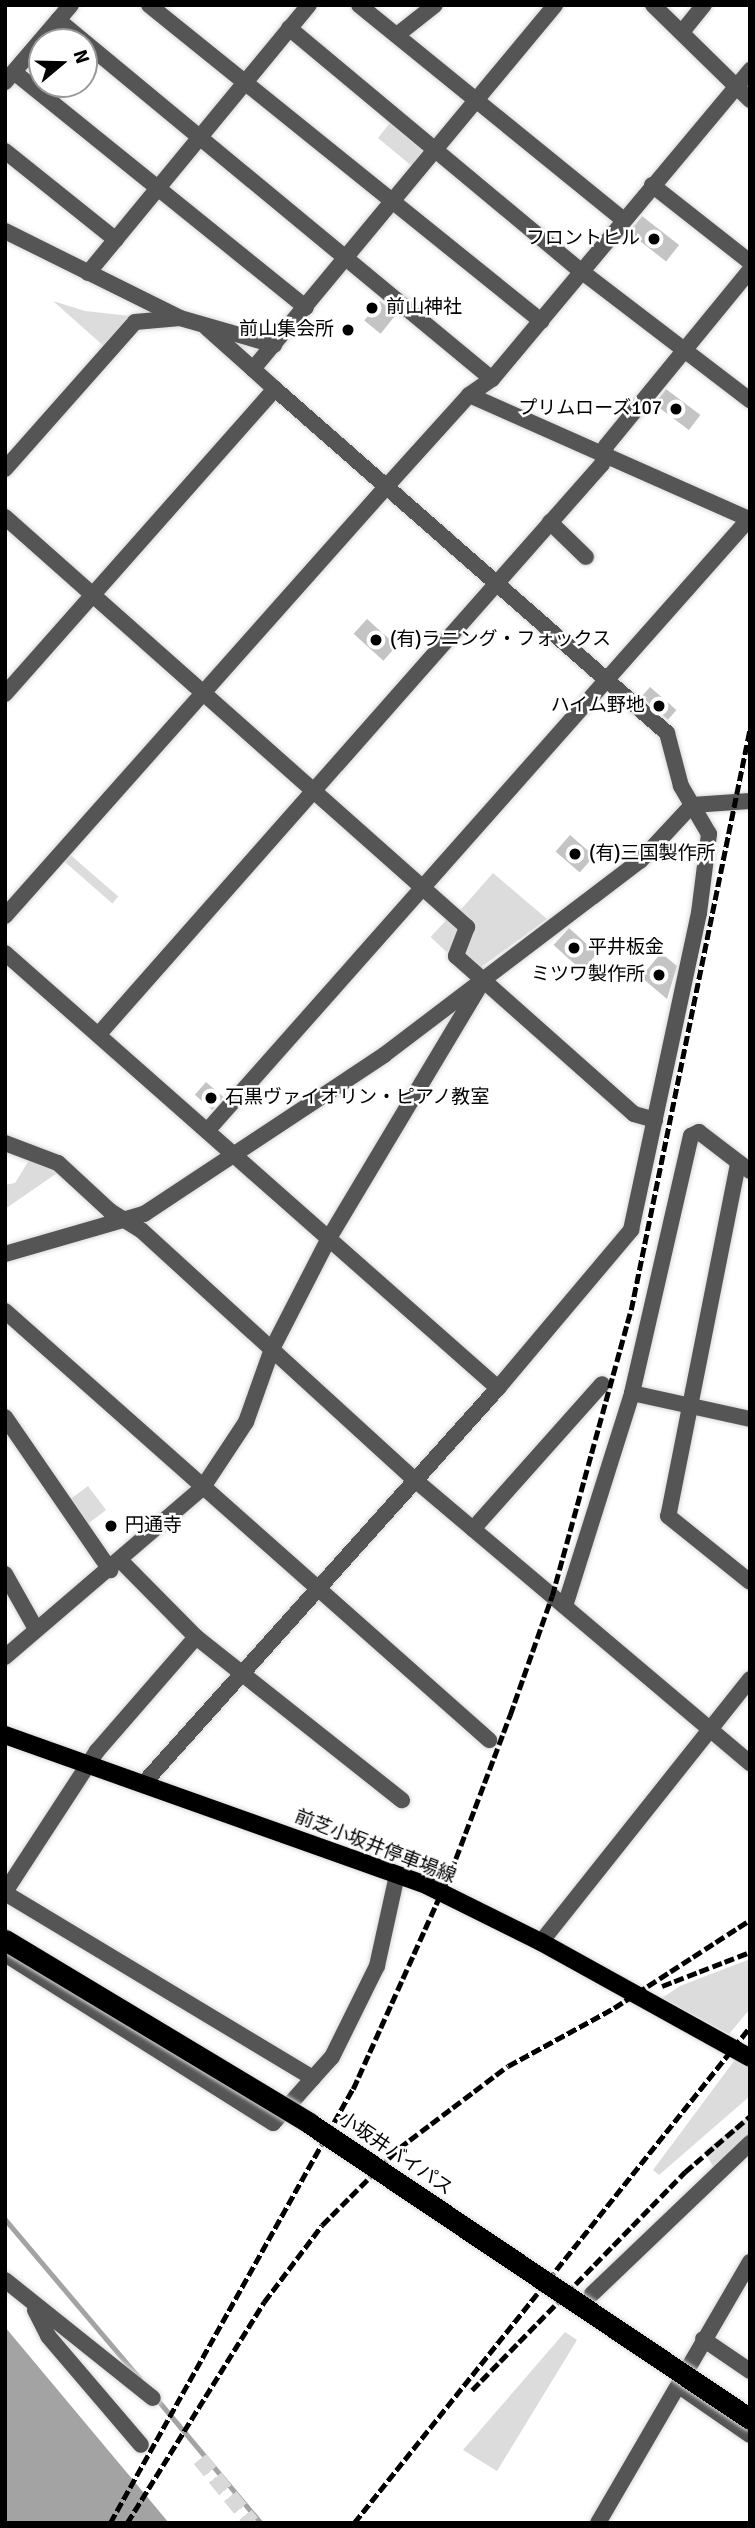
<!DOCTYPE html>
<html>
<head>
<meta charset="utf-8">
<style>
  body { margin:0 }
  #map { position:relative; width:755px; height:2528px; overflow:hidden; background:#fff; font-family:Signika,"Noto Sans JP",sans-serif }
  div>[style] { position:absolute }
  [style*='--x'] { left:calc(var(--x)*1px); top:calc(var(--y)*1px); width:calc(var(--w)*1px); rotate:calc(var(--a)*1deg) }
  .green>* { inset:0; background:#dcdcdc; transform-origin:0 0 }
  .water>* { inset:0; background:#a3a3a3 }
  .stream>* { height:4.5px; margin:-2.25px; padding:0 2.25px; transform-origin:2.25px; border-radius:2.25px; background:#a3a3a3 }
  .building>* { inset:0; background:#c4c4c4; transform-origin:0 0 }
  .minor-tunnel>* { height:16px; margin-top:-8px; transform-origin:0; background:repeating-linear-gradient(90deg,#d9d9d9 0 16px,transparent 0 24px) }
  .roads { filter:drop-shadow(0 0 2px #dbdbdb) drop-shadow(0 0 2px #dbdbdb) }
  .minor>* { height:16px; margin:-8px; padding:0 8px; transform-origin:8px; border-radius:8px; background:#555 }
  .major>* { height:18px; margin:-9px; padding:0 9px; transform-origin:9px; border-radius:9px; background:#000 }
  .rail>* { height:4.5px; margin-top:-2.25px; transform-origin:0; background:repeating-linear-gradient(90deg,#000 0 10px,transparent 0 13.5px) }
  .bridges { filter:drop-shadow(0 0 2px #dbdbdb) drop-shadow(0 0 2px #dbdbdb) }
  .highway-bridge>* { height:21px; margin:-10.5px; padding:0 10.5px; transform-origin:10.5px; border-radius:10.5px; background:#000 }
  .dots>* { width:19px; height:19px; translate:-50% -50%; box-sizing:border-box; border:4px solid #fff; border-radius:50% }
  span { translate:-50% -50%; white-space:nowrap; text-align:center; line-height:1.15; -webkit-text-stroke:5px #fff; paint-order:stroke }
  .poi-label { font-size:19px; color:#000 }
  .right { translate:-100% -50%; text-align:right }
  .left { translate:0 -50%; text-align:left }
  .street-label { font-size:19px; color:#000 }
  .frame { position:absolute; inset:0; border:7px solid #000; pointer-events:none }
  .north { position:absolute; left:28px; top:28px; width:70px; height:70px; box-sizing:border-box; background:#fff; border:2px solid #999; border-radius:50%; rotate:71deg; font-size:19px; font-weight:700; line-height:28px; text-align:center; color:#000 }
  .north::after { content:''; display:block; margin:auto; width:24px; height:32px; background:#000; clip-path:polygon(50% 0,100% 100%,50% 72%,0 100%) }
</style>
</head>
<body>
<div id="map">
  <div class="green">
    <div style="clip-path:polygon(393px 119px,424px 145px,426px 152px,413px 167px,378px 138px)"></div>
    <div style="clip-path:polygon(53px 301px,85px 311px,139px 317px,107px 349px)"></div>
    <div style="left:67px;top:852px;width:68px;height:9px;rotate:41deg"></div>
    <div style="clip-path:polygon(493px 873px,547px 919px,477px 970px,459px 948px,457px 914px)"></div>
    <div style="left:451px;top:915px;width:22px;height:30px;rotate:43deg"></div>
    <div style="clip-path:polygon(31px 1157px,60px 1171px,5px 1209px,5px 1185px,15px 1183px)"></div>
    <div style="left:88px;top:1486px;width:30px;height:25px;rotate:53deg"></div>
    <div style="clip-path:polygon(750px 1959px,750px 2009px,729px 2034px,662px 1998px,680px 1986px)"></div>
    <div style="clip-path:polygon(737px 2057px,750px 2065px,750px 2096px,659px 2175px,653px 2170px)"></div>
    <div style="clip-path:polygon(750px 2115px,750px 2138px,714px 2168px,704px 2151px)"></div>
    <div style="clip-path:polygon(565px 2332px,577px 2340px,497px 2471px,463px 2450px)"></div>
  </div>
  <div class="water">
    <div style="clip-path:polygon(5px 2327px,169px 2523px,5px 2523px)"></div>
  </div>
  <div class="stream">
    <div style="--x:5;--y:2219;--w:209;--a:49.8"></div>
    <div style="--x:157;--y:2399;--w:162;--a:50"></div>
  </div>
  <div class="building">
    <div style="left:642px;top:216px;width:47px;height:21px;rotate:38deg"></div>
    <div style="left:380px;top:301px;width:21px;height:25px;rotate:39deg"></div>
    <div style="left:666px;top:389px;width:43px;height:19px;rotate:37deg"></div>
    <div style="left:367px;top:619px;width:40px;height:20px;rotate:42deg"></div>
    <div style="left:650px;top:687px;width:35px;height:13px;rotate:41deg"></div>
    <div style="left:570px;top:835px;width:32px;height:22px;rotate:41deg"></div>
    <div style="left:569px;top:928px;width:38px;height:23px;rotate:42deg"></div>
    <div style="clip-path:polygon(661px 953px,677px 966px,667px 999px,641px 977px)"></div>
    <div style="left:206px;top:1082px;width:23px;height:17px;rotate:41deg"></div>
  </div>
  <div class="minor-tunnel">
    <div style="--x:200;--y:2459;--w:82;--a:50.9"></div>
  </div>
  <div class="roads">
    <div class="minor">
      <div style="--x:149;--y:5;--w:504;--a:38.87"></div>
      <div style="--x:359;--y:5;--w:341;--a:39.1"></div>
      <div style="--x:653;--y:5;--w:136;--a:44.4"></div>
      <div style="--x:58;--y:20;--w:563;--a:39.6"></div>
      <div style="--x:289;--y:28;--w:380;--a:39.8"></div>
      <div style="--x:581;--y:271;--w:213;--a:37.4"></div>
      <div style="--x:682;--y:32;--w:35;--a:-51"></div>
      <div style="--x:397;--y:35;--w:48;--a:-38.3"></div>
      <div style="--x:14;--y:72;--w:375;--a:38.9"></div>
      <div style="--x:5;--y:82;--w:101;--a:-49.4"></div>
      <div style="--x:5;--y:151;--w:142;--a:38.7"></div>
      <div style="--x:652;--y:185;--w:125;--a:38.2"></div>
      <div style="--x:5;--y:231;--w:195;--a:26.4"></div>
      <div style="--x:180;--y:318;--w:98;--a:16"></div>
      <div style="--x:88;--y:273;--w:347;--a:-50.5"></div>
      <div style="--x:207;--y:328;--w:62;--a:41.7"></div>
      <div style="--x:5;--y:469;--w:196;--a:-48.5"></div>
      <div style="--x:135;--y:322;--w:45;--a:-5.1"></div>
      <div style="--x:5;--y:517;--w:618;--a:41.59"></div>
      <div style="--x:467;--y:927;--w:31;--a:111"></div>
      <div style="--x:456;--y:956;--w:238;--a:41.6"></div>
      <div style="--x:634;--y:1114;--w:22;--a:16"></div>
      <div style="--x:550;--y:522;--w:50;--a:44.2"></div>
      <div style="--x:5;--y:694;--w:407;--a:-48.5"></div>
      <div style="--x:275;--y:389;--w:30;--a:-138"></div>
      <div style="--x:253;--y:369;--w:473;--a:-50.3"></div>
      <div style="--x:5;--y:916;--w:574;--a:-48.39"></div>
      <div style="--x:386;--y:487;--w:124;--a:-47.9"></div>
      <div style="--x:469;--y:395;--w:28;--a:-35"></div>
      <div style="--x:492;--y:379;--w:403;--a:-50.1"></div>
      <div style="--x:5;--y:953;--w:657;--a:41.42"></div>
      <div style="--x:99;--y:1034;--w:760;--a:-48.57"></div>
      <div style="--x:602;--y:464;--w:18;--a:-77"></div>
      <div style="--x:606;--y:446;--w:227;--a:-50.7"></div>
      <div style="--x:207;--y:1131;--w:818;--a:-48.47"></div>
      <div style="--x:749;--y:519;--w:306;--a:-156.1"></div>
      <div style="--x:5;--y:1143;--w:57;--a:20.7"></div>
      <div style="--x:58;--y:1163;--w:71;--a:42.7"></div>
      <div style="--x:110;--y:1211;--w:36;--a:32"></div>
      <div style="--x:141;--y:1230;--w:371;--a:42.4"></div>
      <div style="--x:415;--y:1480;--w:439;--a:40.2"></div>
      <div style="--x:738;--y:1164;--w:359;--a:101.2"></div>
      <div style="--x:668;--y:1516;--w:105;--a:38.8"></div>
      <div style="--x:5;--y:1254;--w:145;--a:-16.1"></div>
      <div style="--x:144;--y:1214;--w:288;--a:-33.5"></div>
      <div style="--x:384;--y:1055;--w:321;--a:-37.2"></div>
      <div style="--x:640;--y:861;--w:76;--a:-47.1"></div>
      <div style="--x:692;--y:805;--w:58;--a:-3.9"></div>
      <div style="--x:5;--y:1311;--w:647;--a:41.55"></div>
      <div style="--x:632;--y:1393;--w:121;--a:12.4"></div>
      <div style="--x:5;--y:1417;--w:186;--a:55.5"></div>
      <div style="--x:473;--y:1529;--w:194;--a:-48.3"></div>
      <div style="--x:121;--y:1561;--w:107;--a:45.4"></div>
      <div style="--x:196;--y:1637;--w:263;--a:38.4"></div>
      <div style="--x:5;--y:1574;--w:63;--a:60.6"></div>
      <div style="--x:565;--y:1606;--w:223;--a:-72.5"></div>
      <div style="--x:632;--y:1393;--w:264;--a:-77.1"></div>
      <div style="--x:691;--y:1136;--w:9;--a:-27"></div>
      <div style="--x:699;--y:1132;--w:64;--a:37.4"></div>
      <div style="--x:5;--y:1657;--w:261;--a:-40.6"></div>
      <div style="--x:203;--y:1487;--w:78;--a:-56.5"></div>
      <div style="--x:246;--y:1422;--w:77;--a:-70.4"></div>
      <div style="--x:272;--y:1349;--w:125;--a:-62.8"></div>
      <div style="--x:329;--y:1238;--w:298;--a:-59.1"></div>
      <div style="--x:143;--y:1784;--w:532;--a:-48.12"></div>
      <div style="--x:498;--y:1388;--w:207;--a:-49.9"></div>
      <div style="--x:631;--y:1230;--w:324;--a:-77.9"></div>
      <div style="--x:699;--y:913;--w:80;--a:-82.8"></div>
      <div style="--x:709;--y:834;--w:56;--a:-120.3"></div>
      <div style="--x:681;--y:786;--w:55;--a:-104.8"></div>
      <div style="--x:667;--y:733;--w:522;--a:-138.73"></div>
      <div style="--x:5;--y:1892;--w:168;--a:-56.9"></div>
      <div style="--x:97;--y:1751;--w:151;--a:-49"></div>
      <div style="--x:5;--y:1893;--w:359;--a:31"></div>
      <div style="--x:313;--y:2078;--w:60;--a:131.6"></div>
      <div style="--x:273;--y:2123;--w:317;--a:-147.8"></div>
      <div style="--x:541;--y:1942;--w:336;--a:-51.5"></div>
      <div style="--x:313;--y:2078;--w:28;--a:-48"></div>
      <div style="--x:332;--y:2057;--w:102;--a:-63.7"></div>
      <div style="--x:377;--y:1966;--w:93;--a:-77.6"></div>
      <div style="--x:5;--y:2280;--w:189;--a:38.6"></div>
      <div style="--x:592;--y:2294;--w:219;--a:-43.7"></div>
      <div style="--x:35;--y:2310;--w:29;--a:63"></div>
      <div style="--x:48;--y:2336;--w:143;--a:49.5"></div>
      <div style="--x:703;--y:2339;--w:57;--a:34.2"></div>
      <div style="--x:679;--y:2386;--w:86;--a:34.6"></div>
      <div style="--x:598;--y:2523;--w:302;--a:-59.8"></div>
    </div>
    <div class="major">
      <div style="--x:5;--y:1735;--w:449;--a:19.6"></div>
      <div style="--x:428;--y:1886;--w:126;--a:26.4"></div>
      <div style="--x:541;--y:1942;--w:239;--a:29"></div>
    </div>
  </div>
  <div class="rail">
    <div style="--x:662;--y:1986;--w:94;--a:-21.1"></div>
    <div style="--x:472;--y:2390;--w:305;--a:-45.7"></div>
    <div style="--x:685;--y:2172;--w:86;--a:-40.7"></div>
    <div style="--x:110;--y:2523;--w:497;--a:-60.8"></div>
    <div style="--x:353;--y:2089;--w:239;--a:-65.8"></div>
    <div style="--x:451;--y:1871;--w:167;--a:-69.3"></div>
    <div style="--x:510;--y:1715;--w:126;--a:-70.6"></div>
    <div style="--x:552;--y:1596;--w:297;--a:-74.6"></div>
    <div style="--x:631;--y:1310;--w:594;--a:-78.44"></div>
    <div style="--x:127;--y:2523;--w:260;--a:-58.2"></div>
    <div style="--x:264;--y:2302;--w:96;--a:-53"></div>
    <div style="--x:322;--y:2225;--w:109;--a:-45"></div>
    <div style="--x:399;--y:2148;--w:136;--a:-37"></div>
    <div style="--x:508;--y:2066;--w:121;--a:-28.7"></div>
    <div style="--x:614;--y:2008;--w:162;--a:-32.9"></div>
    <div style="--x:354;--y:2523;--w:635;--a:-51.4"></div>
  </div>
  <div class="bridges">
    <div class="highway-bridge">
      <div style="--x:5;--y:1940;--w:355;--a:31"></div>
      <div style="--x:309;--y:2123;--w:531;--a:33.87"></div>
    </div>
  </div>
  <div class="dots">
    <div style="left:654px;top:239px;background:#000"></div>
    <div style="left:372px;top:308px;background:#000"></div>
    <div style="left:348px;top:330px;background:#000"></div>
    <div style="left:676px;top:409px;background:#000"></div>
    <div style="left:376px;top:640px;background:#000"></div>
    <div style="left:659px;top:706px;background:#000"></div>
    <div style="left:575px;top:854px;background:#000"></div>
    <div style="left:574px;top:948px;background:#000"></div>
    <div style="left:659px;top:975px;background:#000"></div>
    <div style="left:211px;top:1098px;background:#000"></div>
    <div style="left:111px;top:1526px;background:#000"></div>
  </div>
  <div class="poi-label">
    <span class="right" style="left:640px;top:239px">フロントヒル</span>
    <span class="left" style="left:386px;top:308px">前山神社</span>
    <span class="right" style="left:334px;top:330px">前山集会所</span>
    <span class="right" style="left:662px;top:409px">プリムローズ107</span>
    <span class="left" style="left:390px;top:640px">(有)ラニング・フォックス</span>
    <span class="right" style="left:645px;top:706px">ハイム野地</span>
    <span class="left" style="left:589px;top:854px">(有)三国製作所</span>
    <span class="left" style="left:588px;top:948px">平井板金</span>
    <span class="right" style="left:645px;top:975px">ミツワ製作所</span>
    <span class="left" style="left:225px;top:1098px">石黒ヴァイオリン・ピアノ教室</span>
    <span class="left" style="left:125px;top:1526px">円通寺</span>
  </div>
  <div class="street-label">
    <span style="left:375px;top:1847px;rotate:21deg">前芝小坂井停車場線</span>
    <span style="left:395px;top:2154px;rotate:34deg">小坂井バイパス</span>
  </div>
  <div class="frame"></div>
  <div class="north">N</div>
</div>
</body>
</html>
